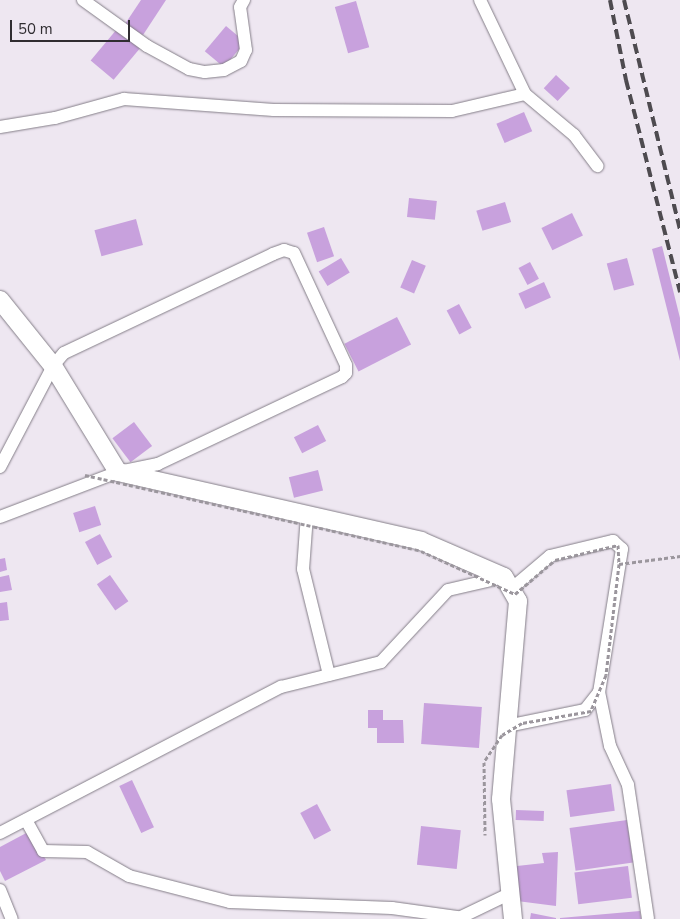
<!DOCTYPE html>
<html>
<head>
<meta charset="utf-8">
<style>
  body { margin:0 }
  #map { position:relative; width:680px; height:919px; overflow:hidden; background:#eee7f1; font-family:"Nunito Sans",sans-serif }
  div>[style] { position:absolute }
  [style*='--x'] { left:calc(var(--x)*1px); top:calc(var(--y)*1px); width:calc(var(--w)*1px); rotate:calc(var(--a)*1deg) }
  .building>* { inset:0; background:#c8a1dd; transform-origin:0 0 }
  .roads { filter:drop-shadow(0 0 1px #847e88) drop-shadow(0 0 1px #847e88) }
  .street>* { height:12px; margin:-6px; padding:0 6px; transform-origin:6px; border-radius:6px; background:#fff }
  .secondary>* { height:18px; margin:-9px; padding:0 9px; transform-origin:9px; border-radius:9px; background:#fff }
  .rail>* { height:4px; margin-top:-2px; transform-origin:0; background:repeating-linear-gradient(90deg,#4e4b50 0 10px,transparent 0 15px) }
  .path-bridge>* { height:3px; margin-top:-1.5px; transform-origin:0; background:repeating-linear-gradient(90deg,#9b969d 0 4px,transparent 0 6.5px) }
  span { translate:-50% -50%; white-space:nowrap; text-align:center; line-height:1.15; -webkit-text-stroke:4px #eee7f1; paint-order:stroke }
  .scale { position:absolute; left:10px; top:20px; width:120px; height:22px; box-sizing:border-box; border:2px solid #302d31; border-top:0; padding-left:6px; font-size:15px; line-height:18px; white-space:nowrap; color:#302d31; -webkit-text-stroke:4px #eee7f1; paint-order:stroke }
</style>
</head>
<body>
<div id="map">
  <div class="building">
    <div style="clip-path:polygon(141px 0,166px 0,143px 35px,125px 24px)"></div>
    <div style="left:356px;top:1px;width:48px;height:22px;rotate:74deg"></div>
    <div style="left:226px;top:26px;width:25px;height:33px;rotate:40deg"></div>
    <div style="left:117px;top:29px;width:30px;height:41px;rotate:40deg"></div>
    <div style="left:556px;top:75px;width:19px;height:18px;rotate:43deg"></div>
    <div style="left:524px;top:112px;width:21px;height:30px;rotate:67deg"></div>
    <div style="left:409px;top:198px;width:28px;height:19px;rotate:6deg"></div>
    <div style="left:505px;top:202px;width:21px;height:30px;rotate:73deg"></div>
    <div style="left:572px;top:213px;width:25px;height:34px;rotate:64deg"></div>
    <div style="left:136px;top:219px;width:27px;height:43px;rotate:75deg"></div>
    <div style="left:324px;top:227px;width:31px;height:18px;rotate:71deg"></div>
    <div style="clip-path:polygon(662px 246px,680px 318px,680px 361px,652px 249px)"></div>
    <div style="left:341px;top:258px;width:17px;height:26px;rotate:59deg"></div>
    <div style="left:627px;top:258px;width:28px;height:21px;rotate:75deg"></div>
    <div style="left:412px;top:260px;width:15px;height:30px;rotate:23deg"></div>
    <div style="left:530px;top:262px;width:19px;height:13px;rotate:62deg"></div>
    <div style="left:544px;top:282px;width:17px;height:28px;rotate:66deg"></div>
    <div style="left:459px;top:304px;width:27px;height:14px;rotate:62deg"></div>
    <div style="left:397px;top:317px;width:31px;height:59px;rotate:63deg"></div>
    <div style="left:134px;top:422px;width:30px;height:27px;rotate:53deg"></div>
    <div style="left:318px;top:425px;width:18px;height:27px;rotate:63deg"></div>
    <div style="left:318px;top:470px;width:21px;height:30px;rotate:76deg"></div>
    <div style="left:95px;top:506px;width:20px;height:23px;rotate:72deg"></div>
    <div style="left:100px;top:534px;width:26px;height:17px;rotate:62deg"></div>
    <div style="clip-path:polygon(5px 558px,7px 570px,0 572px,0 559px)"></div>
    <div style="clip-path:polygon(9px 575px,12px 590px,0 592px,0 577px)"></div>
    <div style="left:110px;top:575px;width:32px;height:16px;rotate:55deg"></div>
    <div style="clip-path:polygon(7px 602px,9px 620px,0 621px,0 603px)"></div>
    <div style="left:424px;top:703px;width:58px;height:41px;rotate:4deg"></div>
    <div style="clip-path:polygon(368px 710px,383px 710px,383px 720px,403px 720px,404px 743px,377px 743px,377px 728px,368px 728px)"></div>
    <div style="left:132px;top:780px;width:52px;height:14px;rotate:65deg"></div>
    <div style="left:611px;top:784px;width:27px;height:45px;rotate:82deg"></div>
    <div style="left:317px;top:804px;width:30px;height:19px;rotate:62deg"></div>
    <div style="left:516px;top:810px;width:28px;height:10px;rotate:2deg"></div>
    <div style="left:627px;top:820px;width:43px;height:58px;rotate:82deg"></div>
    <div style="left:421px;top:826px;width:40px;height:39px;rotate:6deg"></div>
    <div style="clip-path:polygon(30px 831px,46px 860px,5px 881px,0 871px,0 847px)"></div>
    <div style="clip-path:polygon(558px 852px,556px 906px,517px 901px,517px 866px,544px 863px,542px 853px)"></div>
    <div style="left:628px;top:866px;width:32px;height:54px;rotate:83deg"></div>
    <div style="clip-path:polygon(640px 911px,641px 919px,560px 919px,560px 918px)"></div>
    <div style="clip-path:polygon(531px 913px,556px 918px,556px 919px,530px 919px)"></div>
  </div>
  <div class="roads">
    <div class="street">
      <div style="--x:83;--y:0;--w:79;--a:35.7"></div>
      <div style="--x:147;--y:46;--w:48;--a:28.7"></div>
      <div style="--x:189;--y:69;--w:16;--a:11"></div>
      <div style="--x:205;--y:72;--w:19;--a:-6"></div>
      <div style="--x:224;--y:70;--w:19;--a:-28"></div>
      <div style="--x:241;--y:61;--w:12;--a:-66"></div>
      <div style="--x:246;--y:50;--w:43;--a:-97.9"></div>
      <div style="--x:240;--y:7;--w:8;--a:-60"></div>
      <div style="--x:480;--y:0;--w:104;--a:64.4"></div>
      <div style="--x:525;--y:94;--w:64;--a:39.9"></div>
      <div style="--x:574;--y:135;--w:39;--a:53"></div>
      <div style="--x:0;--y:127;--w:56;--a:-9.3"></div>
      <div style="--x:55;--y:118;--w:72;--a:-15.4"></div>
      <div style="--x:124;--y:99;--w:150;--a:4.2"></div>
      <div style="--x:274;--y:110;--w:178;--a:0.3"></div>
      <div style="--x:452;--y:111;--w:75;--a:-13.1"></div>
      <div style="--x:0;--y:467;--w:114;--a:-62.3"></div>
      <div style="--x:53;--y:366;--w:17;--a:-50"></div>
      <div style="--x:64;--y:353;--w:231;--a:-25.3"></div>
      <div style="--x:273;--y:254;--w:12;--a:-20"></div>
      <div style="--x:284;--y:250;--w:10;--a:17"></div>
      <div style="--x:294;--y:253;--w:123;--a:65.1"></div>
      <div style="--x:346;--y:365;--w:8;--a:90"></div>
      <div style="--x:346;--y:373;--w:6;--a:135"></div>
      <div style="--x:342;--y:377;--w:204;--a:154.7"></div>
      <div style="--x:158;--y:464;--w:41;--a:168.7"></div>
      <div style="--x:118;--y:472;--w:126;--a:159.1"></div>
      <div style="--x:307;--y:515;--w:54;--a:94.2"></div>
      <div style="--x:303;--y:569;--w:109;--a:76.2"></div>
      <div style="--x:511;--y:589;--w:51;--a:-40.2"></div>
      <div style="--x:550;--y:556;--w:65;--a:-13.4"></div>
      <div style="--x:613;--y:541;--w:12;--a:42"></div>
      <div style="--x:622;--y:549;--w:145;--a:99.1"></div>
      <div style="--x:599;--y:692;--w:55;--a:78.5"></div>
      <div style="--x:610;--y:746;--w:43;--a:65.2"></div>
      <div style="--x:628;--y:785;--w:135;--a:81.5"></div>
      <div style="--x:507;--y:726;--w:80;--a:-11.6"></div>
      <div style="--x:585;--y:710;--w:23;--a:-52"></div>
      <div style="--x:26;--y:820;--w:35;--a:61"></div>
      <div style="--x:43;--y:851;--w:44;--a:1.3"></div>
      <div style="--x:87;--y:852;--w:48;--a:29.7"></div>
      <div style="--x:129;--y:876;--w:104;--a:14.4"></div>
      <div style="--x:230;--y:902;--w:162;--a:2.1"></div>
      <div style="--x:392;--y:908;--w:67;--a:7.8"></div>
      <div style="--x:0;--y:833;--w:317;--a:-27.5"></div>
      <div style="--x:281;--y:687;--w:103;--a:-14"></div>
      <div style="--x:381;--y:662;--w:98;--a:-47.1"></div>
      <div style="--x:448;--y:590;--w:57;--a:-13.1"></div>
      <div style="--x:0;--y:890;--w:31;--a:68"></div>
      <div style="--x:457;--y:919;--w:58;--a:-25.7"></div>
    </div>
    <div class="secondary">
      <div style="--x:0;--y:300;--w:85;--a:51.2"></div>
      <div style="--x:53;--y:366;--w:124;--a:58.5"></div>
      <div style="--x:118;--y:472;--w:311;--a:12.8"></div>
      <div style="--x:421;--y:541;--w:90;--a:23.4"></div>
      <div style="--x:504;--y:577;--w:28;--a:60"></div>
      <div style="--x:518;--y:601;--w:199;--a:94.9"></div>
      <div style="--x:501;--y:799;--w:121;--a:84.3"></div>
    </div>
  </div>
  <div class="rail">
    <div style="--x:610;--y:0;--w:82;--a:78.7"></div>
    <div style="--x:626;--y:80;--w:219;--a:75.7"></div>
    <div style="--x:624;--y:0;--w:236;--a:76.3"></div>
  </div>
  <div class="path-bridge">
    <div style="--x:85;--y:475;--w:344;--a:12.7"></div>
    <div style="--x:421;--y:551;--w:103;--a:24.6"></div>
    <div style="--x:515;--y:594;--w:52;--a:-40.4"></div>
    <div style="--x:555;--y:560;--w:65;--a:-13.4"></div>
    <div style="--x:618;--y:545;--w:19;--a:87"></div>
    <div style="--x:619;--y:564;--w:112;--a:96.7"></div>
    <div style="--x:606;--y:675;--w:39;--a:113"></div>
    <div style="--x:591;--y:711;--w:70;--a:170.1"></div>
    <div style="--x:522;--y:723;--w:23;--a:149"></div>
    <div style="--x:502;--y:735;--w:32;--a:124"></div>
    <div style="--x:484;--y:762;--w:73;--a:89.2"></div>
    <div style="--x:619;--y:564;--w:62;--a:-7.5"></div>
  </div>
  <div class="scale">50 m</div>
</div>
</body>
</html>
